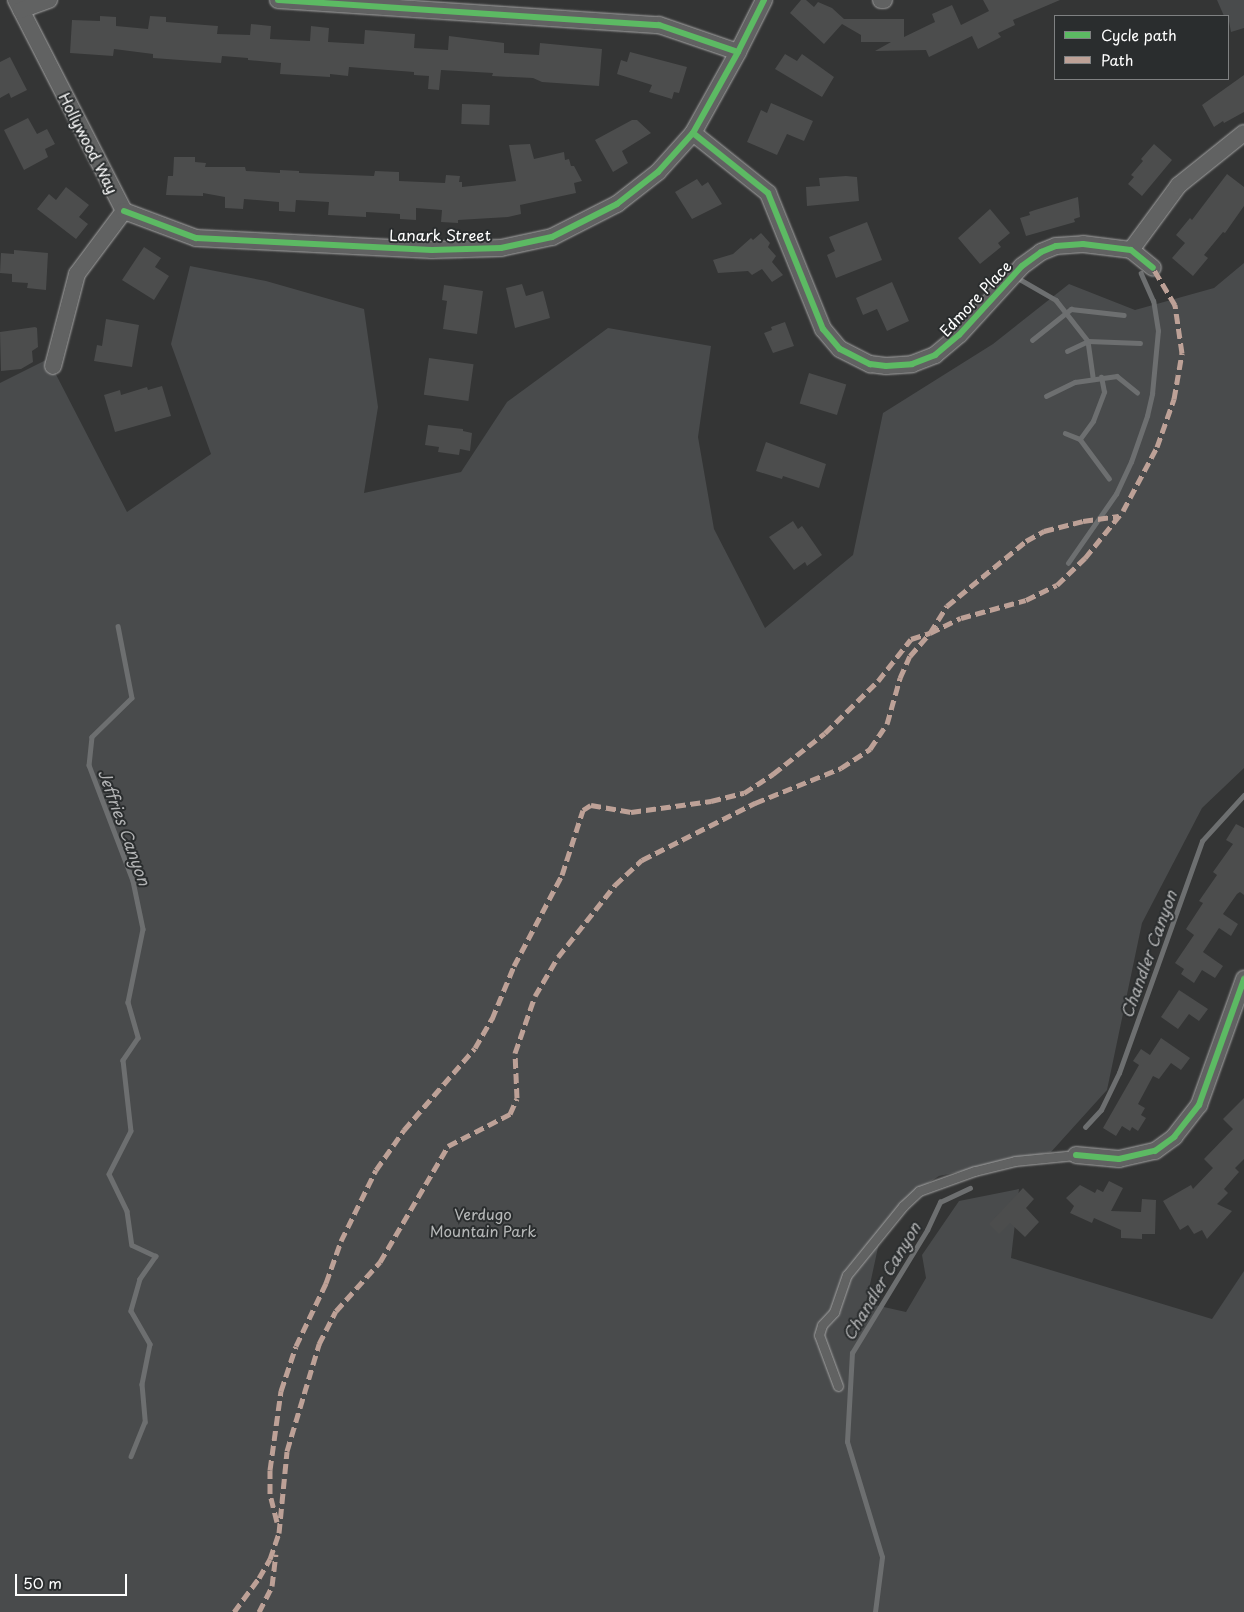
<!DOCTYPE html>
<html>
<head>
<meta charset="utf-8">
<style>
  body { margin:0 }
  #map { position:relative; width:1244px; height:1612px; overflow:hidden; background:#343535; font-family:"Playpen Sans",sans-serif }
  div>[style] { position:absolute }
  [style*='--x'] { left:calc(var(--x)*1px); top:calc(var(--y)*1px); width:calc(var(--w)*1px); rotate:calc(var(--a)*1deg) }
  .green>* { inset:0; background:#494b4c }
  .stream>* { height:4.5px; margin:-2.25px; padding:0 2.25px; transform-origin:2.25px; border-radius:2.25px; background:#6d6f70 }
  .building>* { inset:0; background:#4c4d4d; transform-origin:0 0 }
  .roads { filter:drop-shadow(0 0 1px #a4a4a4) drop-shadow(0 0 1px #a4a4a4) }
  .service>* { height:9px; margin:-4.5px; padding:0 4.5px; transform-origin:4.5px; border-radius:4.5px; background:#616262 }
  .minor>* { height:16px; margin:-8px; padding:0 8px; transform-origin:8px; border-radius:8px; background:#616262 }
  .quiet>* { height:5px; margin-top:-2.5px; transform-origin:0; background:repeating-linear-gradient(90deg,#bda197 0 10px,transparent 0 15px) }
  .cycleway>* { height:6px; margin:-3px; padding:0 3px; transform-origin:3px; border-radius:3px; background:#5cba63 }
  span { translate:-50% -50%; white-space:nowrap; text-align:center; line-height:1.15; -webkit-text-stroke:4px #2a2d2e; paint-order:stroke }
  .street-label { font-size:15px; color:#fff }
  .park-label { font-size:15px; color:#b7b9b9 }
  .water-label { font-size:16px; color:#b2b3b4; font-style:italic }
  .legend { position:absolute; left:1054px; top:15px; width:175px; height:65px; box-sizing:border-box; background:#2a2d2e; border:1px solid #7f8182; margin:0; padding:6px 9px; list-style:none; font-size:15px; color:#fff }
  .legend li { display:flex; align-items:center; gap:10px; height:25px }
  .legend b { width:25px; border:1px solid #7f8182 }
  .scale { position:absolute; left:15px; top:1574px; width:112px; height:22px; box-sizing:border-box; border:2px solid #fff; border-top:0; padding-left:6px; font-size:15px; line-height:18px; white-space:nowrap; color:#fff; -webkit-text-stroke:4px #2a2d2e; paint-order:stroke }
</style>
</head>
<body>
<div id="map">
  <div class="green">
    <div style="clip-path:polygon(1217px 0,1244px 0,1244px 28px,1231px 32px,1228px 16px,1224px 16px)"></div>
    <div style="clip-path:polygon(1244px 263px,1244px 768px,1202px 808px,1142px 923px,1107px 1090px,1051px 1152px,939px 1176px,925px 1185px,882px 1229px,866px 1303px,906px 1312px,926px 1278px,922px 1255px,959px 1201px,1019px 1189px,1011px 1258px,1212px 1319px,1244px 1271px,1244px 1612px,0 1612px,0 383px,48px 359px,127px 512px,211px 454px,171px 344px,190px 266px,266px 281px,364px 309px,378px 407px,364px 493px,461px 472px,507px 402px,608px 328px,711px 346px,698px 437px,714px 529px,765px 628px,853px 555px,883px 413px,993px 344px,1069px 284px,1135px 310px,1214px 288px)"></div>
  </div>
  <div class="stream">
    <div style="--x:1016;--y:277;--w:46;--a:29.9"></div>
    <div style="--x:1056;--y:300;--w:52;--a:52"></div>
    <div style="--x:1088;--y:341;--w:37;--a:82"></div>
    <div style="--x:1032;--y:340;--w:50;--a:-38.5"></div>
    <div style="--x:1071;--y:309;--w:53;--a:6.5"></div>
    <div style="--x:1067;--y:351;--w:23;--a:-25"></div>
    <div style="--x:1088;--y:341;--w:52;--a:2.2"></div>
    <div style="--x:1046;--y:396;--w:32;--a:-26"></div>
    <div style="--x:1075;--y:382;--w:42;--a:-8.1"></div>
    <div style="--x:1117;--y:376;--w:26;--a:39"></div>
    <div style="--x:1065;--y:433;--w:16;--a:22"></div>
    <div style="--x:1080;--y:439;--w:49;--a:53.4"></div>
    <div style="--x:1080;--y:439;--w:22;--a:-54"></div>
    <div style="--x:1093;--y:421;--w:31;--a:-69"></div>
    <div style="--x:1104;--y:392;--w:15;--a:-101"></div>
    <div style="--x:1068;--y:563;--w:84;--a:-55.2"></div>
    <div style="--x:1116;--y:494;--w:35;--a:-65"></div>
    <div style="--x:1131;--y:462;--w:49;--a:-70.8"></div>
    <div style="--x:1147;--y:416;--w:23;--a:-77"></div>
    <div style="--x:1152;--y:394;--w:63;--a:-84.6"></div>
    <div style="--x:1158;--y:331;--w:30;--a:-99"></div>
    <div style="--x:1153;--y:301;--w:30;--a:-114"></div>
    <div style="--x:118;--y:626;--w:73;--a:79"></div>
    <div style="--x:132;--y:698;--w:56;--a:135.7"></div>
    <div style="--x:92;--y:737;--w:28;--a:96"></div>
    <div style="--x:89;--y:765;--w:124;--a:69.2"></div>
    <div style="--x:133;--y:881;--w:49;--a:78.2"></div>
    <div style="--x:143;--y:929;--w:75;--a:101.6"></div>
    <div style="--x:128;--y:1002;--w:37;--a:74"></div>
    <div style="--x:138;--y:1038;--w:27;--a:124"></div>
    <div style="--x:123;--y:1060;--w:71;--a:83.6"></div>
    <div style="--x:131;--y:1131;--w:48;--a:117.1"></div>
    <div style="--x:109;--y:1174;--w:41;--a:64.1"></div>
    <div style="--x:127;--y:1211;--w:34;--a:82"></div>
    <div style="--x:132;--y:1245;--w:26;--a:25"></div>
    <div style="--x:156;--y:1256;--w:28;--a:125"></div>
    <div style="--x:140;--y:1279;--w:33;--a:106"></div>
    <div style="--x:131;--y:1311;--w:38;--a:60"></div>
    <div style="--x:150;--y:1344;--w:41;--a:101.3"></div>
    <div style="--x:142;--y:1384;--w:38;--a:85"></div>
    <div style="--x:145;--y:1422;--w:37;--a:112"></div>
    <div style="--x:1085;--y:1127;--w:23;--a:-47"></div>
    <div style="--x:1101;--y:1110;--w:41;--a:-64.1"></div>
    <div style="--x:1119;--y:1073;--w:246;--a:-70.3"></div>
    <div style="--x:1202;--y:841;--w:62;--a:-47.6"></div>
    <div style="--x:875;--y:1612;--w:55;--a:-82.7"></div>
    <div style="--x:882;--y:1557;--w:120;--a:-106.9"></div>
    <div style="--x:847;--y:1442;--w:89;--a:-86.8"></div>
    <div style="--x:852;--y:1353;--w:144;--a:-58.6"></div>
    <div style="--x:927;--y:1230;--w:31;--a:-65"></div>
    <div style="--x:940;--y:1202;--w:33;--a:-25"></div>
  </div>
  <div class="building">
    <div style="clip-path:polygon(801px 0,806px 0,814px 7px,818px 2px,832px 8px,844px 19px,904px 19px,904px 37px,935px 22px,932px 14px,952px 5px,961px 25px,989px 11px,983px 0,1060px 0,1013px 20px,1015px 25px,998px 33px,1001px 37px,978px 49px,972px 36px,929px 57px,926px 50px,875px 51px,891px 42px,861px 42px,861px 35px,842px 24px,824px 44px,790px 13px)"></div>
    <div style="clip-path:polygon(100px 16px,116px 17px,116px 26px,148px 29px,150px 16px,166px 17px,166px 22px,218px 26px,217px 34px,250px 35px,251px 24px,271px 26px,270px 39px,310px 41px,311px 26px,329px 28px,328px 42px,364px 44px,365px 30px,415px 34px,414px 48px,448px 50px,449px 36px,504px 43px,504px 53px,539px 55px,540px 43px,602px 49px,599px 86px,542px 82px,533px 78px,492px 76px,493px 73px,441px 70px,439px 90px,428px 89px,429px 76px,414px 75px,414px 72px,349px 67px,348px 76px,330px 74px,330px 77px,280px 74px,281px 63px,248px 60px,248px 58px,222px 56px,221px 63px,153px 58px,153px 54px,114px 49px,113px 56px,70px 53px,72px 20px,100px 21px)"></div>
    <div style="clip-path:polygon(630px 52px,687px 67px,679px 93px,674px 92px,672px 99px,649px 92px,652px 85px,617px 74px,621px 60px,627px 62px)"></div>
    <div style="clip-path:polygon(785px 54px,797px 61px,802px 54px,834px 77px,822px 97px,775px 69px)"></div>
    <div style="clip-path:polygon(10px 57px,27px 90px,11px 98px,9px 93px,0 98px,0 62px)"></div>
    <div style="clip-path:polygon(1244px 75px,1244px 112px,1224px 123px,1223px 121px,1214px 127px,1202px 105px)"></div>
    <div style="clip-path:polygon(771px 103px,813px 121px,804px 141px,787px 134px,777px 155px,747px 142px,761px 110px,767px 113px)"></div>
    <div style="left:462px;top:104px;width:28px;height:20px;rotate:2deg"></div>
    <div style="clip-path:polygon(28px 118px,37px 134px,47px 129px,55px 144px,45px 149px,48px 157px,24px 170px,4px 130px)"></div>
    <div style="clip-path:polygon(632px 120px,637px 120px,651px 133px,622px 151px,628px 163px,613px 172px,595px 140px)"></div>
    <div style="clip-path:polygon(530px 144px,534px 159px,564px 152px,565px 160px,569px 159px,571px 166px,574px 166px,582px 181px,574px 183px,576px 193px,520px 205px,521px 214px,508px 217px,458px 220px,458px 223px,441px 222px,442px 210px,416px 208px,416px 220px,400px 219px,400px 214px,366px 212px,366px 217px,328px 215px,329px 202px,296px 200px,295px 212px,279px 211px,279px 202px,244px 199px,243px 209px,225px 208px,225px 197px,203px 193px,203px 196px,166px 195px,168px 176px,173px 176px,174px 157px,195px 157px,195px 162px,206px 163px,205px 167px,245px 167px,246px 171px,280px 173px,280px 170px,299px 171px,299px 173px,374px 176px,375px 171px,399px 172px,399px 181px,445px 183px,446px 175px,460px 176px,459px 182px,462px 182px,462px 187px,516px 181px,509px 145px)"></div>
    <div style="clip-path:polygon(1154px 144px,1172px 160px,1142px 196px,1128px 184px,1134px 177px,1131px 175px,1143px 161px,1141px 159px)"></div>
    <div style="clip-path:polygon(1227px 174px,1244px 187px,1244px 206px,1225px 233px,1223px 232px,1204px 255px,1208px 258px,1193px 276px,1172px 258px,1185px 243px,1176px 235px,1190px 218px,1192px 220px)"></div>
    <div style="clip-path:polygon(846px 176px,857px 177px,859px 201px,807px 206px,806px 187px,820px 186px,819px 178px)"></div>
    <div style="clip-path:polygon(697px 179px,702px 186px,708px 182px,722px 204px,692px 219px,675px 192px)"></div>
    <div style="clip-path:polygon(66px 187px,89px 205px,79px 217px,88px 224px,76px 239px,37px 209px,49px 194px,56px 200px)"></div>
    <div style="clip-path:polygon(1078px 197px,1080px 217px,1074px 219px,1075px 222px,1026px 236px,1020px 218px,1030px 215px,1029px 212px,1035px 210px)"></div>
    <div style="clip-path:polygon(990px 209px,1010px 233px,998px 243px,1001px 247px,980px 264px,958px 238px)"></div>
    <div style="clip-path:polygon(867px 222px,882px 260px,836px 278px,827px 255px,835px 251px,829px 237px)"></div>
    <div style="clip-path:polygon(761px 233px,770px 243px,768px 247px,776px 256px,772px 262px,783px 275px,772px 282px,762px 269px,752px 275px,748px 271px,718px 273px,713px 260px,733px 254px,751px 238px,753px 240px)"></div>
    <div style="clip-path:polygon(144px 247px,161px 258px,155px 267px,169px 276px,154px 300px,122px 280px)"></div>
    <div style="clip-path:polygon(14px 250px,48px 253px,46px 290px,27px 288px,28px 283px,12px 282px,12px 274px,0 273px,1px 253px,14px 254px)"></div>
    <div style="clip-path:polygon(892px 282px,909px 321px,887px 331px,877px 309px,863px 315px,856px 298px)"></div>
    <div style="clip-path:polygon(522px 284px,526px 296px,543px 291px,550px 318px,515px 328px,506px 288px)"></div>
    <div style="clip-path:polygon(444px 285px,483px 291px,477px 334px,443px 329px,447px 301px,442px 300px)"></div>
    <div style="clip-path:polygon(106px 319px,139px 325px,132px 367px,94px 361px,97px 345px,102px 346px)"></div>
    <div style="clip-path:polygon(785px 322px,794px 346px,773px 353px,764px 333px,772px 330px,771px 327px)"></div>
    <div style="clip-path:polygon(35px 327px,37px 328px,38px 347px,32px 351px,33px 362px,21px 369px,1px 371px,0 332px)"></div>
    <div style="left:429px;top:358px;width:45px;height:37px;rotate:8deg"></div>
    <div style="left:809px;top:373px;width:39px;height:32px;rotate:17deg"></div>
    <div style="clip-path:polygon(162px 386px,171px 416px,115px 432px,104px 395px,120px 390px,121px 395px,147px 387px,148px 390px)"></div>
    <div style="clip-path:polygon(428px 425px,463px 429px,463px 431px,472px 433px,470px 451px,460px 449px,459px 455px,438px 452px,439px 447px,425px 445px)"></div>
    <div style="clip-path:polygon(766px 442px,826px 464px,819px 488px,783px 476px,782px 479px,756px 471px)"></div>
    <div style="clip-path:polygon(793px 521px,798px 529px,802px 526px,822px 555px,807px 566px,805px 562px,794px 570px,769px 537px)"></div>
    <div style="clip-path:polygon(1236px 824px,1244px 828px,1244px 895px,1240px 892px,1237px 894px,1223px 914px,1238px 924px,1231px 936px,1219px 928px,1203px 952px,1223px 966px,1215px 978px,1202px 970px,1194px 983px,1181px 974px,1184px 969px,1175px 963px,1194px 935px,1186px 929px,1203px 903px,1199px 901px,1217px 875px,1213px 872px,1233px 844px,1226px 840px)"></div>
    <div style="clip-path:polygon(1179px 990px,1208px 1009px,1199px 1021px,1189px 1014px,1178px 1029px,1161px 1017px)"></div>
    <div style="clip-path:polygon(1161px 1038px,1190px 1058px,1181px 1070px,1171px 1063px,1159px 1079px,1153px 1076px,1138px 1104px,1145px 1108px,1141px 1115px,1146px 1118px,1138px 1131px,1132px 1127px,1130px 1131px,1122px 1126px,1116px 1136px,1103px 1128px,1139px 1065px,1133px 1061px,1141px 1049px,1150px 1055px)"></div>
    <div style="clip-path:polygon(1244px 1098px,1244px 1159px,1235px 1168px,1239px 1172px,1224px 1189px,1228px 1193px,1217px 1204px,1232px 1211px,1207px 1239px,1202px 1230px,1194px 1234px,1188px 1225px,1180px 1230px,1163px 1201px,1191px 1185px,1193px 1189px,1213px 1168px,1204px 1159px,1233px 1129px,1223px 1119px)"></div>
    <div style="clip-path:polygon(1109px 1181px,1123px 1188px,1111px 1211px,1141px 1212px,1142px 1199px,1156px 1200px,1155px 1234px,1142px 1234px,1142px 1239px,1121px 1238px,1121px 1230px,1094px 1218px,1092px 1223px,1070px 1213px,1074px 1206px,1066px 1198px,1080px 1185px,1095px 1193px,1097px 1189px,1103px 1192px)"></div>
    <div style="clip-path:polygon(1023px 1188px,1034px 1199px,1026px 1208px,1039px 1222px,1025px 1237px,1010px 1223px,999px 1234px,989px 1224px)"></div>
  </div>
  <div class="roads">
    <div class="service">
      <div style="--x:838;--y:1386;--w:54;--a:-110.4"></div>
      <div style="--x:819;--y:1335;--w:10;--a:-73"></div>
      <div style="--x:822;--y:1325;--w:18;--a:-47"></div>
      <div style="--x:834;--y:1312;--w:39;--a:-71"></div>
      <div style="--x:847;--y:1275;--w:89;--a:-50.9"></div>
      <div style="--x:903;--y:1206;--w:22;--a:-43"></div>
      <div style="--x:919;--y:1191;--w:59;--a:-19.7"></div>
      <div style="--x:975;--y:1171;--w:41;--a:-14"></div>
      <div style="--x:1015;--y:1161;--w:61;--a:-5.6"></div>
    </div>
    <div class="minor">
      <div style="--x:16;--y:0;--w:237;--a:62.9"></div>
      <div style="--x:124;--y:211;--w:79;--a:126.7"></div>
      <div style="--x:77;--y:274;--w:95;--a:104.6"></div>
      <div style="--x:278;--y:0;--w:382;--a:3.8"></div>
      <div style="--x:659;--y:25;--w:83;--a:18.9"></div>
      <div style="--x:881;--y:0;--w:3;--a:0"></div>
      <div style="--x:21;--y:10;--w:30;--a:-20"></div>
      <div style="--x:693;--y:133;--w:96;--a:38.7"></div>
      <div style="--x:768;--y:193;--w:147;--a:68"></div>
      <div style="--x:823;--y:329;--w:26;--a:50"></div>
      <div style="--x:840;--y:349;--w:34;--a:27"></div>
      <div style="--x:870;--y:364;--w:16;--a:7"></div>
      <div style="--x:886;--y:366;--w:26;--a:-4"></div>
      <div style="--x:912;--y:364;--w:25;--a:-21"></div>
      <div style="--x:935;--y:355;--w:31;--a:-40"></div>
      <div style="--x:959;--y:335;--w:93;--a:-47.6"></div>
      <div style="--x:1022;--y:266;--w:24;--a:-36"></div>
      <div style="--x:1041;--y:252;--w:16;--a:-22"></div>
      <div style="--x:1056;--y:246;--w:27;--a:-4"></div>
      <div style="--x:1083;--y:244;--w:48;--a:7.1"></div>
      <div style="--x:1131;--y:250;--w:28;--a:39"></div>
      <div style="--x:124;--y:211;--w:77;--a:20.6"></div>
      <div style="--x:196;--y:238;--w:236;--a:2.9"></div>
      <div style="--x:432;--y:250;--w:69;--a:-1.7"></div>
      <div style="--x:501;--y:248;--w:52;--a:-12.2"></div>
      <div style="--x:552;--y:237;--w:73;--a:-26.9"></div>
      <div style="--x:617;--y:204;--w:52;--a:-38"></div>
      <div style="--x:658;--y:172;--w:52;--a:-48.1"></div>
      <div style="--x:693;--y:133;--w:93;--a:-60.9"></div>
      <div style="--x:738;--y:52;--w:58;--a:-63.4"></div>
      <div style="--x:1131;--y:250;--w:81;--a:-53.6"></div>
      <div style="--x:1179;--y:185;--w:83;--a:-38.7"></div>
      <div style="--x:1076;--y:1155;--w:43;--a:5.3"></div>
      <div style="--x:1119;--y:1159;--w:37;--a:-13"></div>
      <div style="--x:1155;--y:1151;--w:24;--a:-36"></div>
      <div style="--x:1174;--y:1137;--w:41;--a:-52"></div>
      <div style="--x:1199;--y:1105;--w:134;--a:-70.3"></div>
    </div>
  </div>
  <div class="quiet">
    <div style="--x:277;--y:1522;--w:29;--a:-104"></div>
    <div style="--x:270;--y:1494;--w:24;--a:-90"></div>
    <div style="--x:270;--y:1470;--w:80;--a:-82.1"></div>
    <div style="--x:281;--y:1391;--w:47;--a:-71.6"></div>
    <div style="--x:296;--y:1346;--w:70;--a:-64.5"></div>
    <div style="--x:326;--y:1283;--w:45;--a:-70.3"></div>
    <div style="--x:341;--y:1241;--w:79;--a:-63.8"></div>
    <div style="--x:376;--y:1170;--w:49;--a:-55"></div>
    <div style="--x:404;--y:1130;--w:108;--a:-49.1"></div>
    <div style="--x:475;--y:1048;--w:34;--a:-60"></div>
    <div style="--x:492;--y:1019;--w:57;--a:-67.5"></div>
    <div style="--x:514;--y:966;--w:103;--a:-62.2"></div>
    <div style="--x:562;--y:875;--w:68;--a:-72.1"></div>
    <div style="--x:583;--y:810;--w:9;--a:-32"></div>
    <div style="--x:591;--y:805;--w:41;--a:9.9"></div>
    <div style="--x:631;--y:812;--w:81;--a:-7.8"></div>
    <div style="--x:711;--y:801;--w:34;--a:-14"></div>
    <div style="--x:744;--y:793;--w:35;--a:-33"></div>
    <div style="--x:773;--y:774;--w:66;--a:-38.3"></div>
    <div style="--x:825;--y:733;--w:74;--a:-44.5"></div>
    <div style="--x:878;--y:681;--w:53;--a:-51.8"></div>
    <div style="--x:911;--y:639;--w:20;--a:-18"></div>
    <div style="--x:930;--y:633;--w:32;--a:-58"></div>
    <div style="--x:947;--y:606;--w:102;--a:-39.4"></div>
    <div style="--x:1026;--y:541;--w:21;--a:-29"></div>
    <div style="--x:1044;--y:531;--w:40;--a:-14.4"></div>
    <div style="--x:1083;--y:521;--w:36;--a:-8"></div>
    <div style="--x:234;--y:1612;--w:42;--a:-53.7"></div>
    <div style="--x:259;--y:1578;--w:22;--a:-60"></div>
    <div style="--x:270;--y:1559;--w:28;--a:-71"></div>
    <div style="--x:279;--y:1533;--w:82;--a:-84.4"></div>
    <div style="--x:287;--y:1451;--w:112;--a:-73.3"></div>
    <div style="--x:319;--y:1344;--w:37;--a:-63"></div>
    <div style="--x:336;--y:1311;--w:66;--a:-48.1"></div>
    <div style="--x:380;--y:1262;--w:134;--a:-59.6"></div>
    <div style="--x:448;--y:1146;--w:70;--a:-27.3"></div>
    <div style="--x:510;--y:1114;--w:17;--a:-66"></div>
    <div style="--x:517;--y:1098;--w:45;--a:-92.5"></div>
    <div style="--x:515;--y:1053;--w:60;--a:-70.7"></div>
    <div style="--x:535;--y:996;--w:45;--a:-59.5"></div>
    <div style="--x:558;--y:957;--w:92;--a:-51.6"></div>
    <div style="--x:615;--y:885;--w:37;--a:-43"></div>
    <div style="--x:642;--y:860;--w:127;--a:-26.8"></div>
    <div style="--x:755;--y:803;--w:93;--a:-22.1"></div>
    <div style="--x:841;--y:768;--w:35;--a:-33"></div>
    <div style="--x:870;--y:749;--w:30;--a:-56"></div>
    <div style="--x:887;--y:724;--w:48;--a:-74.2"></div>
    <div style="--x:900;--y:678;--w:24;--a:-66"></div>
    <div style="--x:910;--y:656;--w:30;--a:-49"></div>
    <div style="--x:930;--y:633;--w:34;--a:-26"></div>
    <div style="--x:961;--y:618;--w:67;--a:-15.5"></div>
    <div style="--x:1026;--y:600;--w:34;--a:-26"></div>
    <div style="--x:1057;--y:585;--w:39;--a:-44"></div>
    <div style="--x:1085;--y:558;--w:60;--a:-51"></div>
    <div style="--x:1123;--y:511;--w:72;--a:-62"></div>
    <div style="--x:1157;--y:447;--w:51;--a:-70.5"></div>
    <div style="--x:1174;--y:399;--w:47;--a:-80.1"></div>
    <div style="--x:1182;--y:353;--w:49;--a:-98.3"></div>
    <div style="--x:1175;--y:305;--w:43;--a:-120.7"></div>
    <div style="--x:259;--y:1612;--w:29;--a:-63"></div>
    <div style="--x:272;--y:1586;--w:32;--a:-83"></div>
  </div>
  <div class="cycleway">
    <div style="--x:278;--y:0;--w:382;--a:3.8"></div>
    <div style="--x:659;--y:25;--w:83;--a:18.9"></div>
    <div style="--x:693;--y:133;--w:96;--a:38.7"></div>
    <div style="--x:768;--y:193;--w:147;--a:68"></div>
    <div style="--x:823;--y:329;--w:26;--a:50"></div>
    <div style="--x:840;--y:349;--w:34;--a:27"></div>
    <div style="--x:870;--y:364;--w:16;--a:7"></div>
    <div style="--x:886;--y:366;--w:26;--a:-4"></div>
    <div style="--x:912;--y:364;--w:25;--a:-21"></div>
    <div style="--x:935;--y:355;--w:31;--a:-40"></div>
    <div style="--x:959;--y:335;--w:93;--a:-47.6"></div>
    <div style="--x:1022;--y:266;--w:24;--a:-36"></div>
    <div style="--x:1041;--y:252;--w:16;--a:-22"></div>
    <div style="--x:1056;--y:246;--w:27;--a:-4"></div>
    <div style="--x:1083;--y:244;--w:48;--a:7.1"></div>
    <div style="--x:1131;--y:250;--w:28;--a:39"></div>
    <div style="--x:124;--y:211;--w:77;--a:20.6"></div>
    <div style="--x:196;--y:238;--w:236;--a:2.9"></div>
    <div style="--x:432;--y:250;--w:69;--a:-1.7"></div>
    <div style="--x:501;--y:248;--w:52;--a:-12.2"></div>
    <div style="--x:552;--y:237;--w:73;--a:-26.9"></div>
    <div style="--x:617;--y:204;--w:52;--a:-38"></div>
    <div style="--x:658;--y:172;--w:52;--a:-48.1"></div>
    <div style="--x:693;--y:133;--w:93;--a:-60.9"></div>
    <div style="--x:738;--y:52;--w:58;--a:-63.4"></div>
    <div style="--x:1076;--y:1155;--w:43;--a:5.3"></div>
    <div style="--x:1119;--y:1159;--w:37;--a:-13"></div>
    <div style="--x:1155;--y:1151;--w:24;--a:-36"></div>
    <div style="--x:1174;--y:1137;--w:41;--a:-52"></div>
    <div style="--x:1199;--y:1105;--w:134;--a:-70.3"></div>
  </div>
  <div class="street-label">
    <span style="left:89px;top:143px;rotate:63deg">Hollywood Way</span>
    <span style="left:440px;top:235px">Lanark Street</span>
    <span style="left:975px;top:298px;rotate:-47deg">Edmore Place</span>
  </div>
  <div class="park-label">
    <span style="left:483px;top:1222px">Verdugo<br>Mountain Park</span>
  </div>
  <div class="water-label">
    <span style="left:125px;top:827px;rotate:70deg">Jeffries Canyon</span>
    <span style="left:1148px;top:954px;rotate:-70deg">Chandler Canyon</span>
    <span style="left:881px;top:1281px;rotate:-59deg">Chandler Canyon</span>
  </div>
  <ul class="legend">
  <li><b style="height:6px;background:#5cba63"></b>Cycle path</li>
  <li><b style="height:6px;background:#bda197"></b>Path</li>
  </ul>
  <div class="scale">50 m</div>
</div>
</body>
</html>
